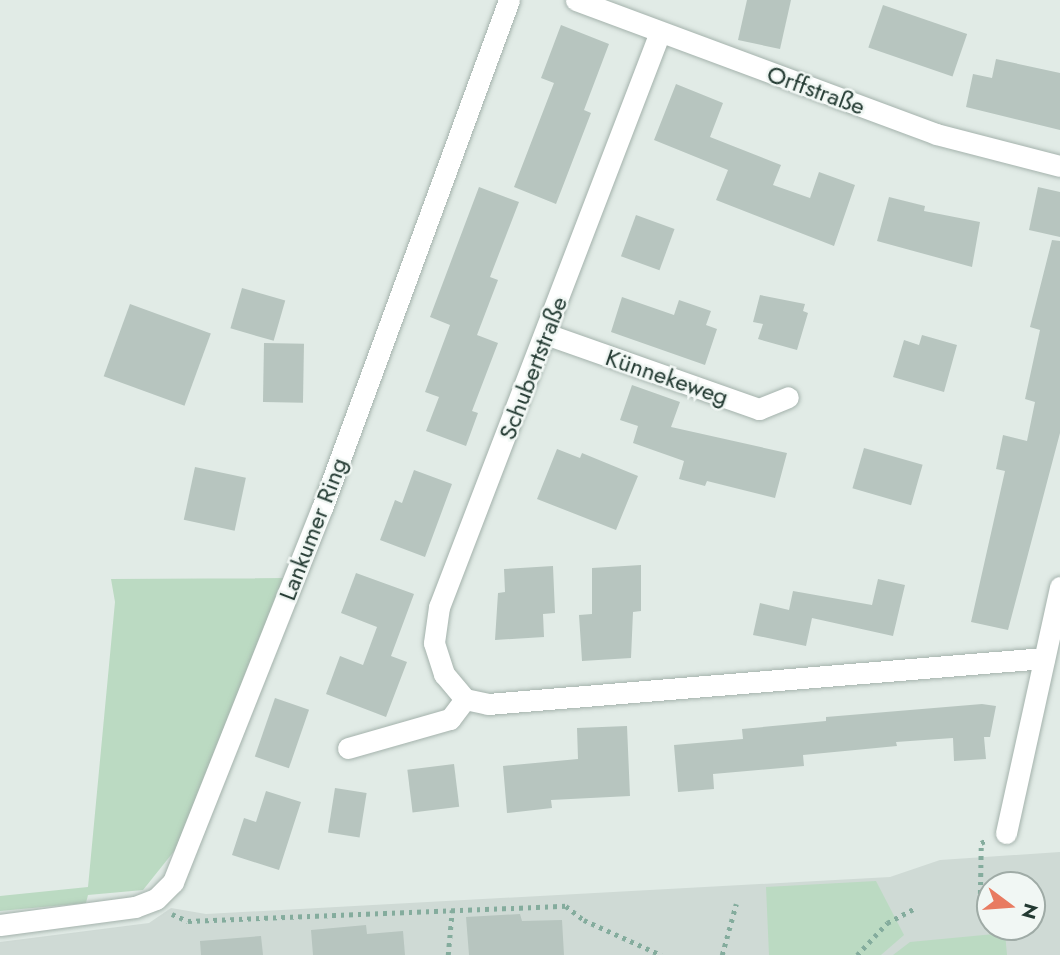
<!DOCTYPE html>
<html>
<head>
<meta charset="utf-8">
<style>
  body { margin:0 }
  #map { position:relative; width:1060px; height:955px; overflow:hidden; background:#e1ebe6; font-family:Jost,sans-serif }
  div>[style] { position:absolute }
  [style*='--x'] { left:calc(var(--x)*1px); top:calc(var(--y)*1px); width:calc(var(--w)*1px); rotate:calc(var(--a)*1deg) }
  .built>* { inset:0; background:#cfdad5 }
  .green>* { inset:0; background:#bbdac2 }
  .building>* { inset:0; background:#b7c5bf; transform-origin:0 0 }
  .path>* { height:4.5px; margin-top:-2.25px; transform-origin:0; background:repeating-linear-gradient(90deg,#84ac9d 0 3.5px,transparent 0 8.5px) }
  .roads { filter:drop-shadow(0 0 2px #a4b2ac) drop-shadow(0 0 2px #a4b2ac) }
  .street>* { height:21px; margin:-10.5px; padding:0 10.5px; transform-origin:10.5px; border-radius:10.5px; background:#fff }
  span { translate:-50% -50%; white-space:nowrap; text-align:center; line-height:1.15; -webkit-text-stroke:5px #f1f7f4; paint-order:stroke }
  .street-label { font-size:24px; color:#233a32 }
  .north { position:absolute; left:976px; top:871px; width:70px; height:70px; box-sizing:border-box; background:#f1f7f4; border:2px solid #9faba6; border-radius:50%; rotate:106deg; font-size:19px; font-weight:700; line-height:28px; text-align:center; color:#233a32 }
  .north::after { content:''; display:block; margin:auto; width:24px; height:32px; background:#e87b61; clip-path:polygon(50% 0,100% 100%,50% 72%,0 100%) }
</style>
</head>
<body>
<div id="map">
  <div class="built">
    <div style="clip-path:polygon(evenodd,1060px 852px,1060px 955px,0 955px,0 942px,149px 923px,171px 908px,206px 914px,890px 877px,940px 860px,1060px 852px,990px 885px,1032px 885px,1032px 927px,990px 927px,990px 885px)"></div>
  </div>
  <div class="green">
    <div style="clip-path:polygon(286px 578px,175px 850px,143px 890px,88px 895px,86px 903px,0 911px,0 896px,88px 887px,115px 602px,111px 579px)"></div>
    <div style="clip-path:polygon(876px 881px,904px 935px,881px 955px,769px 955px,766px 887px)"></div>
    <div style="clip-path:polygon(1005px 933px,1007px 955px,893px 955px,910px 942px)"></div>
  </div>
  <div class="building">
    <div style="clip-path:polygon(747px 0,791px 0,780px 49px,738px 40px)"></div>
    <div style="left:883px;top:5px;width:89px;height:45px;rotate:19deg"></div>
    <div style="clip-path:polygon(561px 25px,609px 44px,584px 110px,591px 113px,556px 204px,514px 187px,554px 83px,541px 78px)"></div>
    <div style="clip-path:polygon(996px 59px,1060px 73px,1060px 130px,966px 107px,973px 74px,992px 78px)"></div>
    <div style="clip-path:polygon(676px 84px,723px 103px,710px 137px,781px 165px,773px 185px,810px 198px,819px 172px,855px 185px,834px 246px,716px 200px,728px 170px,654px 140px)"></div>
    <div style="clip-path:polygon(479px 187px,519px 202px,490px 277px,498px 280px,477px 335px,498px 343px,472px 411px,478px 413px,466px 446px,426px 431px,439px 397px,425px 392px,450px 325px,430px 317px)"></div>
    <div style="clip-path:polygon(1038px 187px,1060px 192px,1060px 237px,1029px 230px)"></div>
    <div style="clip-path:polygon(889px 197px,925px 206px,924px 211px,980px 222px,972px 267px,877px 241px)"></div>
    <div style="left:636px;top:215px;width:41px;height:44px;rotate:20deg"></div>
    <div style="clip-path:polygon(1052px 240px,1060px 241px,1060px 433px,1008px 630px,971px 622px,1005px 471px,996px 469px,1003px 435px,1027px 441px,1035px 402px,1025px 399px,1040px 330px,1030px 327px)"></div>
    <div style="left:242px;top:288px;width:45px;height:42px;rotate:16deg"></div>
    <div style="clip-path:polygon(760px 295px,805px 304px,803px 311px,808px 313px,797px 350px,758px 339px,763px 324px,753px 322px)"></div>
    <div style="clip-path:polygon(622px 297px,674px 315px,679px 300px,711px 311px,706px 325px,717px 329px,705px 365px,611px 332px)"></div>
    <div style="left:130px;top:304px;width:86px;height:77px;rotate:20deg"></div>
    <div style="clip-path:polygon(922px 335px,957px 345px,944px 392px,893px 377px,904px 340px,919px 345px)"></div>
    <div style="left:264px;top:343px;width:40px;height:59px;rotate:1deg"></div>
    <div style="clip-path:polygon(632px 385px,680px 402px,671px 427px,787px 453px,775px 498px,707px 481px,705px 486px,679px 479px,684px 461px,633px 443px,638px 426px,620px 420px)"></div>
    <div style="left:864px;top:448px;width:61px;height:42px;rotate:16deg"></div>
    <div style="clip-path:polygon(557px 449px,580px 458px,582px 453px,638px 476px,616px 530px,537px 499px)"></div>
    <div style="left:195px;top:467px;width:52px;height:54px;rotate:12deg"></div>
    <div style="clip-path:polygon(414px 470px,452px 484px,425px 557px,380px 540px,395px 500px,402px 503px)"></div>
    <div style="clip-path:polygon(641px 565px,641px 611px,633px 612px,631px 658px,582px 661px,579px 615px,592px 614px,592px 568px)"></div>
    <div style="clip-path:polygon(553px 566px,555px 613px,543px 614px,544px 637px,495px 640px,498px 593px,505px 592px,504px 569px)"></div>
    <div style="clip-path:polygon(356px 573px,414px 594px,391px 656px,407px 662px,386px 717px,326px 694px,340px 656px,363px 665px,377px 627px,341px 613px)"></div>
    <div style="clip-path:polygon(878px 579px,905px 585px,893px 636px,812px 618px,806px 646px,753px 635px,760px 603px,789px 610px,793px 591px,872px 605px)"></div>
    <div style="left:275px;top:698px;width:36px;height:62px;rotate:19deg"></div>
    <div style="clip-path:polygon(982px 704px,996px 706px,990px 737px,984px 737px,986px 759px,954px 761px,953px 738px,896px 742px,897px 746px,803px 755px,804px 766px,713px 774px,714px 789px,678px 792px,674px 745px,743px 739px,742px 729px,826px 721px,826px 717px)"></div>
    <div style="clip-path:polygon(627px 726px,630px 796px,551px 800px,552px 808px,507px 813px,503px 766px,578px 759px,577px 728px)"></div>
    <div style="left:454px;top:764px;width:43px;height:47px;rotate:83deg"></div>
    <div style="left:335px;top:788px;width:32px;height:45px;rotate:9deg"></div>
    <div style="clip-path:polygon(266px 791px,301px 802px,279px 870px,232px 855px,244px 818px,256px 822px)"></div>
    <div style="clip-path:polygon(520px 914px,522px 921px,562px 920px,564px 955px,469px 955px,466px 917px)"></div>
    <div style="clip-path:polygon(366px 925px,367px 934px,403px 931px,405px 955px,313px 955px,311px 930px)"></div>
    <div style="clip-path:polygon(261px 936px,263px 955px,201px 955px,200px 941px)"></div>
  </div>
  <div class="path">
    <div style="--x:980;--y:902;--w:59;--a:-89"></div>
    <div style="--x:981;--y:843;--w:7;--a:-27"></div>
    <div style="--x:172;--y:914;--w:17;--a:24"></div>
    <div style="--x:188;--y:921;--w:378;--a:-2.3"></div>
    <div style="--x:566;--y:906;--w:23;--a:38"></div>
    <div style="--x:584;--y:920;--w:85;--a:24.4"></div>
    <div style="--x:448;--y:955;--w:45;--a:-84.9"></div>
    <div style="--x:722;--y:955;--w:53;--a:-74.6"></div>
    <div style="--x:857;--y:955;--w:44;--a:-46.8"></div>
    <div style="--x:887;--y:923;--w:32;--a:-28"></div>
  </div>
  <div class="roads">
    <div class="street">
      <div style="--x:576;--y:0;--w:384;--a:20.4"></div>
      <div style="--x:936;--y:134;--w:128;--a:14.5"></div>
      <div style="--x:660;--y:32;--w:616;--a:111.02"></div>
      <div style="--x:439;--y:607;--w:36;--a:98"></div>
      <div style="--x:434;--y:643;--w:33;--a:72"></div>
      <div style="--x:444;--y:674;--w:33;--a:50"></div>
      <div style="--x:465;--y:699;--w:24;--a:12"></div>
      <div style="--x:488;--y:704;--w:558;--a:-4.73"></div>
      <div style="--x:546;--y:334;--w:226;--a:19.4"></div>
      <div style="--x:759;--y:409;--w:31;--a:-22"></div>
      <div style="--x:348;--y:748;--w:106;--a:-15.9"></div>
      <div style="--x:450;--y:719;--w:25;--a:-53"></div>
      <div style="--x:1006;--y:833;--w:252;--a:-77.6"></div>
      <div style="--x:0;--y:925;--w:136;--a:-7.6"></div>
      <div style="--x:135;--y:907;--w:22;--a:-21"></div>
      <div style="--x:156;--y:899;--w:24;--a:-45"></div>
      <div style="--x:173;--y:882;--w:403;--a:-68.3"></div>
      <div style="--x:322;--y:508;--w:541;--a:-69.79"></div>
    </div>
  </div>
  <div class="street-label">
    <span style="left:816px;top:90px;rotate:20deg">Orffstraße</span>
    <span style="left:533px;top:368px;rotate:-69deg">Schubertstraße</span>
    <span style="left:667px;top:377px;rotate:19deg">Künnekeweg</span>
    <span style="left:313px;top:529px;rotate:-69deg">Lankumer Ring</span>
  </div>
  <div class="north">N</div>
</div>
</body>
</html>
